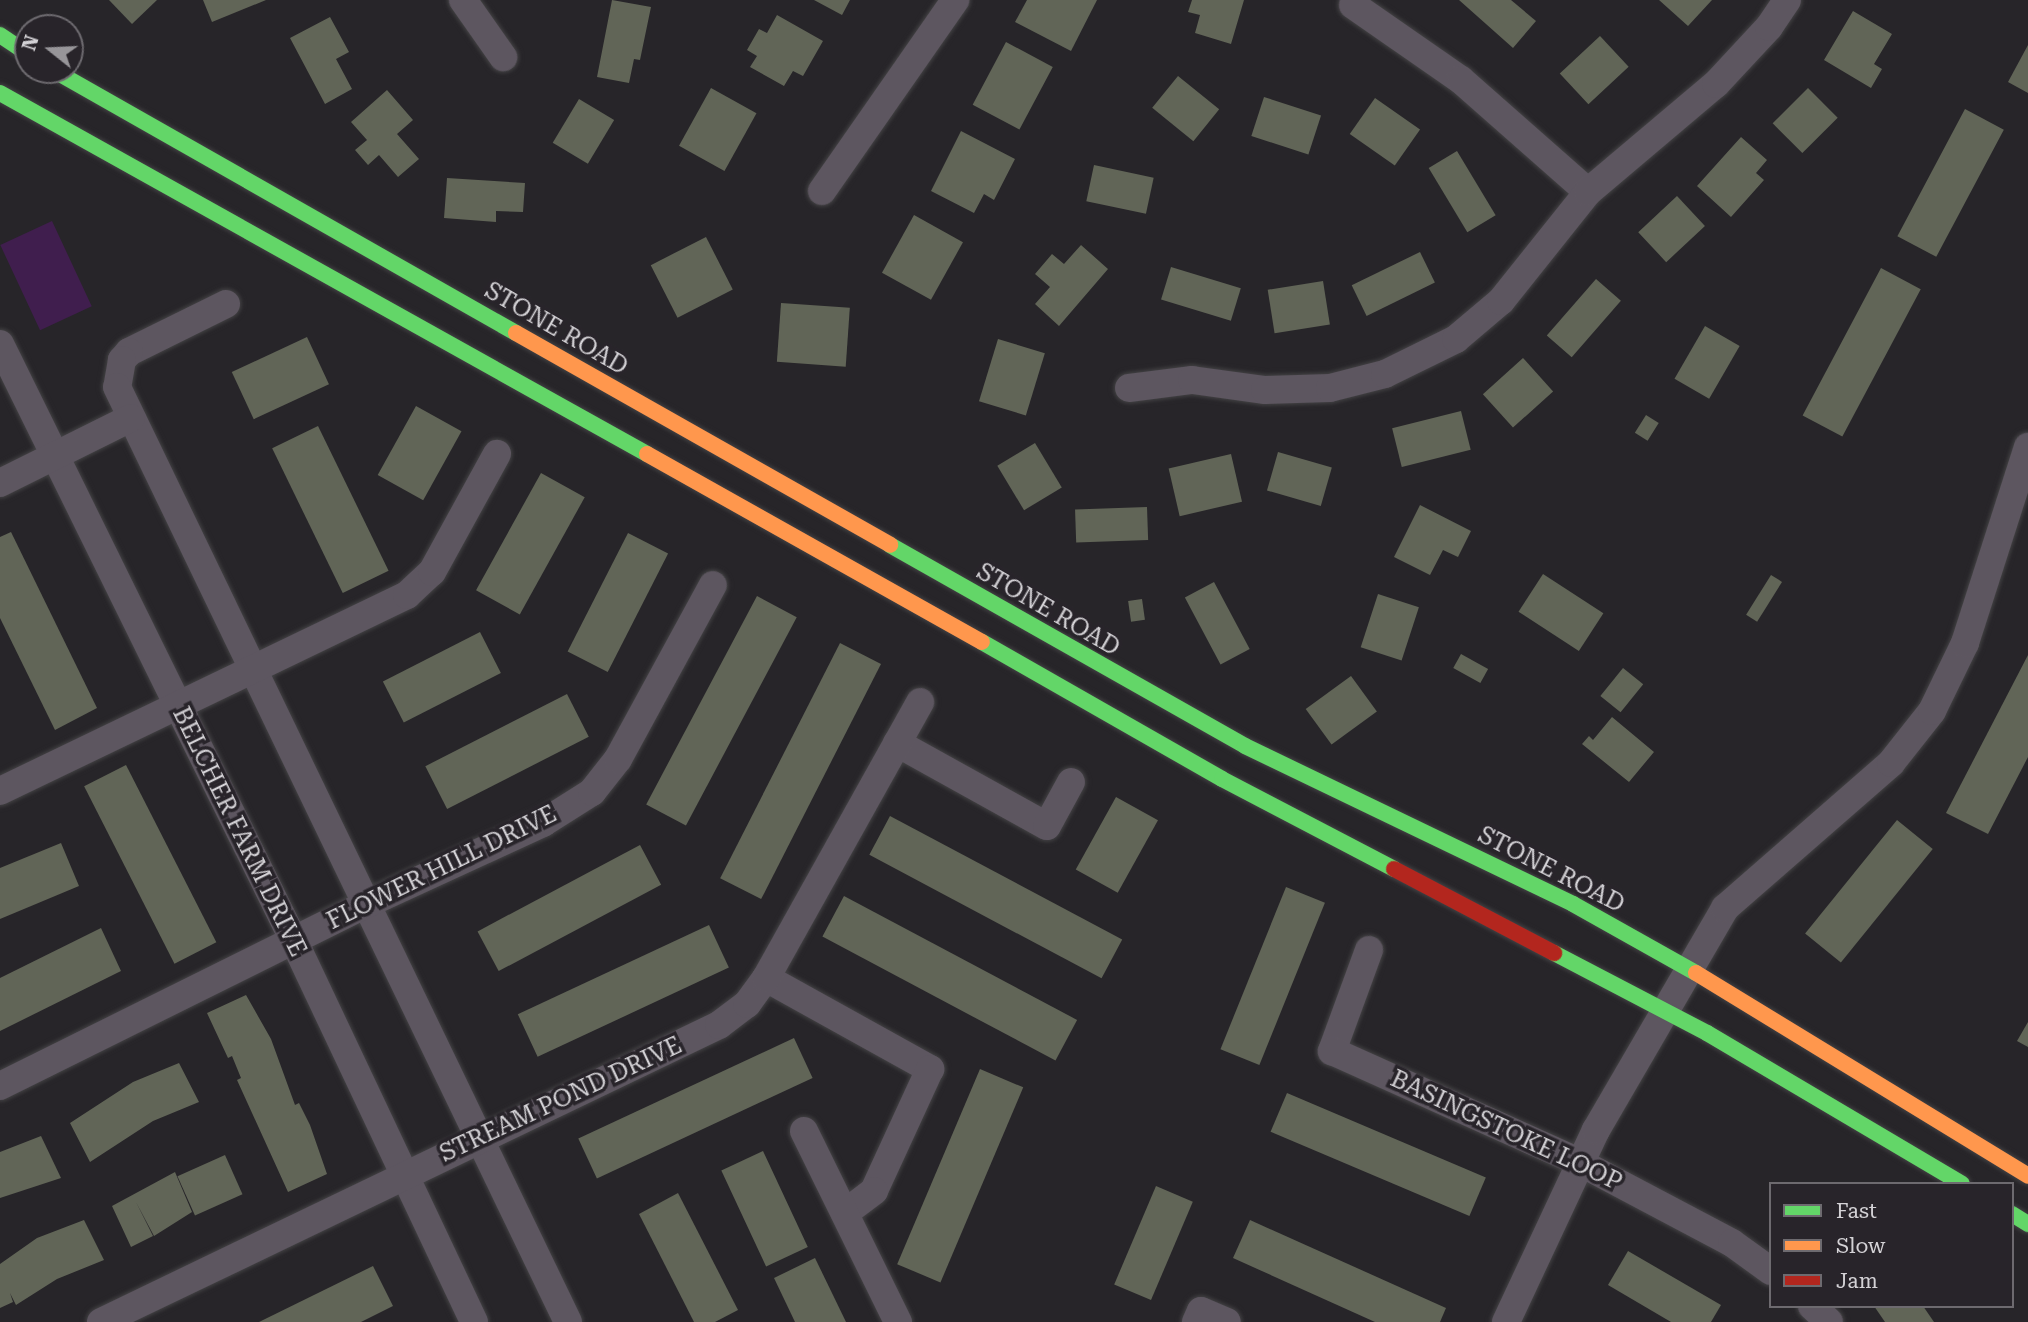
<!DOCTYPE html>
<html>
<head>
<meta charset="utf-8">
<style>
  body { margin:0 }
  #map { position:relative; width:2028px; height:1322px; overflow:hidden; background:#272529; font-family:"Roboto Serif",serif }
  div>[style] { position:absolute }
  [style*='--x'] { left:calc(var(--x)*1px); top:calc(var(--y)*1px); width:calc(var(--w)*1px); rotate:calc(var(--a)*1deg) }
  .green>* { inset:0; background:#401e4e; transform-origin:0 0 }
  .building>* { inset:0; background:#616557; transform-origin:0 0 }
  .roads { filter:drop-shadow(0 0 2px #434244) drop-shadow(0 0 2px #434244) }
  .street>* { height:28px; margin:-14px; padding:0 14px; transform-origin:14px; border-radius:14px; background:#5d5660 }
  .fast>* { height:16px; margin:-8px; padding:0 8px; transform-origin:8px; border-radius:8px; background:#63d668 }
  .slow>* { height:16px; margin:-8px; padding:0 8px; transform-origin:8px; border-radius:8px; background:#ff974d }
  .jam>* { height:16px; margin:-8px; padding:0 8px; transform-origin:8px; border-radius:8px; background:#b3261e }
  span { translate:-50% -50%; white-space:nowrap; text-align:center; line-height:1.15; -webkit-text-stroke:7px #28242a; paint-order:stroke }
  .street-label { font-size:24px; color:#d4d2d6 }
  .legend { position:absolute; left:1769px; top:1182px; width:245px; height:126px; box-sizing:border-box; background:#28242a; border:2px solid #6d6a6f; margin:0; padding:9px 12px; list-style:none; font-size:21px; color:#d4d2d6 }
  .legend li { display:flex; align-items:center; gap:14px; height:35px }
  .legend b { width:35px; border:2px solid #6d6a6f }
  .north { position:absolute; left:14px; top:14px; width:70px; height:70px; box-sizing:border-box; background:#28242a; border:2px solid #6d6a6f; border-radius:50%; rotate:288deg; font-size:19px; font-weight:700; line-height:28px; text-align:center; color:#d4d2d6 }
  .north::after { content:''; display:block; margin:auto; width:24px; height:32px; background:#979599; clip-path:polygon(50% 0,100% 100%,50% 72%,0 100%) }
</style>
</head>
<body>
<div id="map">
  <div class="green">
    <div style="left:52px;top:221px;width:94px;height:57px;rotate:65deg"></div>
  </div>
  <div class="building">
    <div style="clip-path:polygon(109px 0,157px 0,132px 24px)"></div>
    <div style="clip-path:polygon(203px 0,266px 0,212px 22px)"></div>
    <div style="clip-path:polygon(612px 0,651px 7px,640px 60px,634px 59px,629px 83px,597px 77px)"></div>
    <div style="clip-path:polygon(814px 0,850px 0,842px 15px)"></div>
    <div style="clip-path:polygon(1027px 0,1097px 0,1071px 51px,1015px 22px)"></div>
    <div style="clip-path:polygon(1192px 0,1244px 0,1231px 44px,1195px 33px,1200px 15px,1188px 12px)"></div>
    <div style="clip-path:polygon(1459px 0,1511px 0,1536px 21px,1513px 48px)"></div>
    <div style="clip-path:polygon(1659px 0,1712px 0,1688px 26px)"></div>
    <div style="clip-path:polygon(1853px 11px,1892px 34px,1874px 64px,1882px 69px,1871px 88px,1824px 60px)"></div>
    <div style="clip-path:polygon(777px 15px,823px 41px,803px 76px,793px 71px,784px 86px,750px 67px,757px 56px,747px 50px,759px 29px,767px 33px)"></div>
    <div style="clip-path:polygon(330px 17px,349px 52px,336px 59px,352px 89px,325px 104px,290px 38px)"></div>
    <div style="left:1600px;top:36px;width:42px;height:55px;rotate:47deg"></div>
    <div style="left:1006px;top:42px;width:53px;height:71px;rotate:28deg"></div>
    <div style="clip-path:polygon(2028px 45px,2028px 93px,2008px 82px)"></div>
    <div style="left:1178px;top:76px;width:53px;height:41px;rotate:39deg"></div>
    <div style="left:711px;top:88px;width:52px;height:66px;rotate:29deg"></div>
    <div style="left:1808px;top:88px;width:42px;height:50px;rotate:45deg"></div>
    <div style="clip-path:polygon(387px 90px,413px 120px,397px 134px,419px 159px,398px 177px,379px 155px,368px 165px,355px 150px,367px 140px,351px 122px)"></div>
    <div style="left:1264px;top:97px;width:60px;height:41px;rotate:18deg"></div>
    <div style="left:1375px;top:98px;width:55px;height:44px;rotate:35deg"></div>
    <div style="left:579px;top:99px;width:41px;height:51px;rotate:31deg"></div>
    <div style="left:1965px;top:109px;width:44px;height:144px;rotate:28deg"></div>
    <div style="clip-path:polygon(961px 131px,1015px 159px,994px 200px,984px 194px,974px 213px,931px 191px)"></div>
    <div style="clip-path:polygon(1741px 137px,1767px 160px,1756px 173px,1764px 180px,1731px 217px,1697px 186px)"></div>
    <div style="left:1457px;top:151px;width:75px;height:33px;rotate:59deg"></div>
    <div style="left:1094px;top:165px;width:61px;height:37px;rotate:12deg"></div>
    <div style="clip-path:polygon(447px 178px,525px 183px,523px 212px,496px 211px,496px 222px,444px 218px)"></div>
    <div style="left:1677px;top:196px;width:41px;height:53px;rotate:47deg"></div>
    <div style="left:914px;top:215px;width:56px;height:66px;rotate:29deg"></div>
    <div style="left:706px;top:237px;width:59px;height:62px;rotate:63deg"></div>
    <div style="clip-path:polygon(1081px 245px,1108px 269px,1059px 326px,1035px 304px,1050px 287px,1035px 274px,1052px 254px,1064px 264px)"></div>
    <div style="left:1420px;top:252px;width:34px;height:76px;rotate:64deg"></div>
    <div style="left:1171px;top:267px;width:73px;height:34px;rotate:17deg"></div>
    <div style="left:1881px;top:268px;width:45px;height:167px;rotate:28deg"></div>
    <div style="left:1596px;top:279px;width:33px;height:75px;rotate:41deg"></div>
    <div style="left:1323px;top:281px;width:44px;height:56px;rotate:81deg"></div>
    <div style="left:781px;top:303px;width:69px;height:59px;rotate:4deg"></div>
    <div style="left:1705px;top:326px;width:40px;height:61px;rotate:30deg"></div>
    <div style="left:307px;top:337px;width:52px;height:83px;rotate:65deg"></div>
    <div style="left:998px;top:339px;width:49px;height:65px;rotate:17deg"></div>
    <div style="left:1523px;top:358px;width:45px;height:54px;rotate:48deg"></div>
    <div style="left:416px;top:406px;width:52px;height:79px;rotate:29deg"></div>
    <div style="left:1461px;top:411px;width:40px;height:71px;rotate:76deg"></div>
    <div style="left:1646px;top:415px;width:15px;height:21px;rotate:32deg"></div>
    <div style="left:318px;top:426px;width:161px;height:51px;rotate:64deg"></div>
    <div style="left:1035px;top:443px;width:52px;height:44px;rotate:59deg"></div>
    <div style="left:1278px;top:452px;width:56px;height:40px;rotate:16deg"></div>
    <div style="left:1231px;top:454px;width:49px;height:64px;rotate:77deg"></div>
    <div style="left:541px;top:473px;width:50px;height:134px;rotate:29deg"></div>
    <div style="clip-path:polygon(1420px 505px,1471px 531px,1458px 557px,1443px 550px,1430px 575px,1394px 557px)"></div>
    <div style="left:1147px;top:507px;width:33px;height:72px;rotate:88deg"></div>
    <div style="clip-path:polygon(11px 532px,97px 708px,55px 730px,0 618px,0 537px)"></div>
    <div style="left:628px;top:533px;width:45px;height:133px;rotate:27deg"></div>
    <div style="left:1543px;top:574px;width:72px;height:45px;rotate:33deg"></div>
    <div style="left:1771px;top:575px;width:13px;height:47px;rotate:32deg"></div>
    <div style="left:1214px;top:582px;width:76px;height:33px;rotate:62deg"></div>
    <div style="left:1378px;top:594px;width:43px;height:56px;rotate:18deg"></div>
    <div style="left:757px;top:596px;width:45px;height:236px;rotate:28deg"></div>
    <div style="left:1142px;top:599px;width:21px;height:14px;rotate:82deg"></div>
    <div style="left:480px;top:632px;width:46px;height:109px;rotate:63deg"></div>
    <div style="left:840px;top:643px;width:46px;height:264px;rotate:27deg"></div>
    <div style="left:1461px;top:654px;width:31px;height:16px;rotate:29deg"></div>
    <div style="clip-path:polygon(2028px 655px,2028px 757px,1988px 834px,1946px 813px)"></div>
    <div style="left:1623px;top:668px;width:26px;height:36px;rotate:39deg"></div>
    <div style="left:1351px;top:676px;width:44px;height:56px;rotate:54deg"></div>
    <div style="left:567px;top:694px;width:48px;height:159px;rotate:63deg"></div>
    <div style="clip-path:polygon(1612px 717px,1654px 752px,1629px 782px,1582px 744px,1589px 736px,1593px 740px)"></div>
    <div style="left:126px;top:765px;width:199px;height:47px;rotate:63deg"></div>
    <div style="left:1116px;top:797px;width:48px;height:83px;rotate:29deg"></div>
    <div style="left:890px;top:816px;width:263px;height:44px;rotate:28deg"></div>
    <div style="left:1897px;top:820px;width:46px;height:146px;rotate:39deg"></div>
    <div style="clip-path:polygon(61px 843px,79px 886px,0 919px,0 868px)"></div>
    <div style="left:640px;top:845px;width:45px;height:184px;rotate:62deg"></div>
    <div style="left:1286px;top:887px;width:42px;height:175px;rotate:22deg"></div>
    <div style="left:844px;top:896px;width:264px;height:46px;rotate:28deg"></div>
    <div style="left:709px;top:925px;width:47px;height:211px;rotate:65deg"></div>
    <div style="clip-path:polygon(101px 928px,121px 971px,0 1031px,0 978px)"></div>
    <div style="clip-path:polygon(246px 995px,271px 1039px,295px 1105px,299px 1103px,310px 1125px,327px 1174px,288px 1192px,237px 1080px,241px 1078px,232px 1056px,228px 1058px,207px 1013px)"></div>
    <div style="clip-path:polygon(2028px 1022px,2028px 1047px,2017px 1041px)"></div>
    <div style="left:794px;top:1038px;width:44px;height:238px;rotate:65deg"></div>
    <div style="clip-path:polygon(179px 1063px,199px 1102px,153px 1121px,90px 1162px,70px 1123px,133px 1082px)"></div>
    <div style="left:980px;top:1069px;width:47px;height:212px;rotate:23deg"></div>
    <div style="left:1287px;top:1093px;width:216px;height:42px;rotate:23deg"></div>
    <div style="clip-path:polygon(41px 1136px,61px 1178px,0 1198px,0 1152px)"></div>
    <div style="left:763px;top:1151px;width:106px;height:46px;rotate:65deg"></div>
    <div style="left:225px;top:1155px;width:43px;height:52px;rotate:66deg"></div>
    <div style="clip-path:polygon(175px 1172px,192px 1212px,154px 1236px,136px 1202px,153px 1236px,131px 1247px,112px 1206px)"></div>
    <div style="left:1156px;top:1186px;width:40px;height:107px;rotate:23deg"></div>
    <div style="clip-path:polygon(678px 1193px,738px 1310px,715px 1322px,694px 1322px,639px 1214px)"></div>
    <div style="clip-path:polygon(84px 1220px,104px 1260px,57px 1279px,16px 1305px,10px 1293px,13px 1302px,0 1308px,0 1264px,37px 1238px)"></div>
    <div style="clip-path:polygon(1250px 1220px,1446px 1308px,1440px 1322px,1375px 1322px,1233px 1258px)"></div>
    <div style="clip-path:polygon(1628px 1251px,1721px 1305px,1711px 1322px,1671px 1322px,1608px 1285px)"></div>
    <div style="clip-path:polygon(815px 1258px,846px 1322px,795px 1322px,774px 1278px)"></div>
    <div style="clip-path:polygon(373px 1266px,393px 1306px,361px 1322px,259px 1322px)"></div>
    <div style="clip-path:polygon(1874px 1306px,1923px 1306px,1934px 1322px,1885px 1322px)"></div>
  </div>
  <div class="roads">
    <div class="street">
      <div style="--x:463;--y:0;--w:70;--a:54.9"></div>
      <div style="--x:1353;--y:5;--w:131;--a:34.8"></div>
      <div style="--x:1461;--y:80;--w:169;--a:41.4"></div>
      <div style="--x:822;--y:191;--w:233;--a:-55.1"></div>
      <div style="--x:226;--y:304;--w:108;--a:153.7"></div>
      <div style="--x:129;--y:352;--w:11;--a:131"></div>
      <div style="--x:122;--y:360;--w:27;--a:100"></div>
      <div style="--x:117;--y:387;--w:1038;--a:64.25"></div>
      <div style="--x:0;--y:344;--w:665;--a:63.78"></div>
      <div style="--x:294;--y:941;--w:421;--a:64.7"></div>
      <div style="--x:1129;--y:388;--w:64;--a:-7.2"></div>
      <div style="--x:1192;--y:380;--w:74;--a:7.8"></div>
      <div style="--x:1265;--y:390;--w:65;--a:-1.8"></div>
      <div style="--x:1330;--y:388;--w:57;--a:-14.3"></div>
      <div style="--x:1385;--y:374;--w:79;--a:-26.2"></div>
      <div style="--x:1456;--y:339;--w:59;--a:-40.2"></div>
      <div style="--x:1501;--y:301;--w:139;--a:-51.4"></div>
      <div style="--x:1588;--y:192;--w:167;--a:-40.2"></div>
      <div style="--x:1716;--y:84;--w:78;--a:-47.1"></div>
      <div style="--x:1769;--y:27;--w:32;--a:-56"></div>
      <div style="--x:0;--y:483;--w:146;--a:-26.4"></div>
      <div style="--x:897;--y:743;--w:171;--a:29"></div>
      <div style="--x:1047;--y:826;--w:50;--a:-61.4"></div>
      <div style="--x:0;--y:791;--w:452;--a:-25.7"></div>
      <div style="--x:407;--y:595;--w:34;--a:-43"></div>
      <div style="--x:432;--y:572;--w:135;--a:-61.2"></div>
      <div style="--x:1369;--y:950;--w:108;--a:110.1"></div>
      <div style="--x:1332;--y:1051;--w:271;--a:24.2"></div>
      <div style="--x:1579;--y:1162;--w:173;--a:27.9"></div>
      <div style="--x:1732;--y:1243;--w:48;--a:35.7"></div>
      <div style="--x:766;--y:978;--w:188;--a:29"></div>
      <div style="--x:930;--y:1069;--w:134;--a:114.7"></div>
      <div style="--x:874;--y:1191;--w:35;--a:143"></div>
      <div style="--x:0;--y:1086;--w:412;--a:-26.4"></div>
      <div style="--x:369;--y:903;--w:192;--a:-24.7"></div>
      <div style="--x:543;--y:823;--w:58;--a:-32.3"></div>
      <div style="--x:592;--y:792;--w:42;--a:-51.8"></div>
      <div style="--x:618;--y:759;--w:198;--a:-61.4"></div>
      <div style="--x:804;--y:1131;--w:213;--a:63.8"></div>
      <div style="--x:1812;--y:1306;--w:23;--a:43"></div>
      <div style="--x:101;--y:1322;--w:686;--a:-25.67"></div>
      <div style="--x:719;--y:1025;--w:35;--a:-37"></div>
      <div style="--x:747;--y:1004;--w:32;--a:-54"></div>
      <div style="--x:766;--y:978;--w:316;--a:-60.8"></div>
      <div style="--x:1196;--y:1322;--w:12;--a:-66"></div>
      <div style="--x:1201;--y:1311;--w:28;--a:23"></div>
      <div style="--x:1506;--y:1322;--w:212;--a:-64.9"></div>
      <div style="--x:1596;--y:1130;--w:257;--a:-59.8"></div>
      <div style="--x:1725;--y:908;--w:220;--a:-41.1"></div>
      <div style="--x:1891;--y:763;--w:66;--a:-51.7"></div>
      <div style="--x:1932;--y:711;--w:76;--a:-64.1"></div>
      <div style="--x:1965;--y:643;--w:206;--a:-72.2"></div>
    </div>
    <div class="fast">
      <div style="--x:0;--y:35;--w:34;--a:34"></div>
      <div style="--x:53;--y:70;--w:532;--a:29.6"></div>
      <div style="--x:0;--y:93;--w:741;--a:29.16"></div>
      <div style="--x:890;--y:545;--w:408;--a:29.5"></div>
      <div style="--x:1245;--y:746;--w:364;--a:25.7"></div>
      <div style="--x:1573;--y:904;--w:141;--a:29.3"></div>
      <div style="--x:982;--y:642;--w:276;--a:29.7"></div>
      <div style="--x:1222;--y:779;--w:194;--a:27.6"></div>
      <div style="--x:1554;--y:953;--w:173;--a:27.6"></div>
      <div style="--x:1707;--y:1033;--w:296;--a:30.6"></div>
      <div style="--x:2012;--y:1214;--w:19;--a:32"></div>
    </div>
    <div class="slow">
      <div style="--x:516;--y:333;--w:430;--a:29.5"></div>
      <div style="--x:647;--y:454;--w:384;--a:29.3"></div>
      <div style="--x:1696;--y:973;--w:389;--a:31.4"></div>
    </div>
    <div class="jam">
      <div style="--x:1394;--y:869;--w:181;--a:27.7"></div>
    </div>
  </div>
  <div class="street-label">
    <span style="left:556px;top:329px;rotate:30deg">STONE ROAD</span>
    <span style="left:1048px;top:610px;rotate:30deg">STONE ROAD</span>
    <span style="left:239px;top:832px;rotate:64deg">BELCHER FARM DRIVE</span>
    <span style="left:442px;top:868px;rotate:-26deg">FLOWER HILL DRIVE</span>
    <span style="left:1551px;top:870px;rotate:27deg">STONE ROAD</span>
    <span style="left:561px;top:1100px;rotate:-25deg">STREAM POND DRIVE</span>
    <span style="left:1506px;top:1131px;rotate:25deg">BASINGSTOKE LOOP</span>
  </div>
  <ul class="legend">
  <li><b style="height:9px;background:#63d668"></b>Fast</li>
  <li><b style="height:9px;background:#ff974d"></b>Slow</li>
  <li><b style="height:9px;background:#b3261e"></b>Jam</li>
  </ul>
  <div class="north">N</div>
</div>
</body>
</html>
